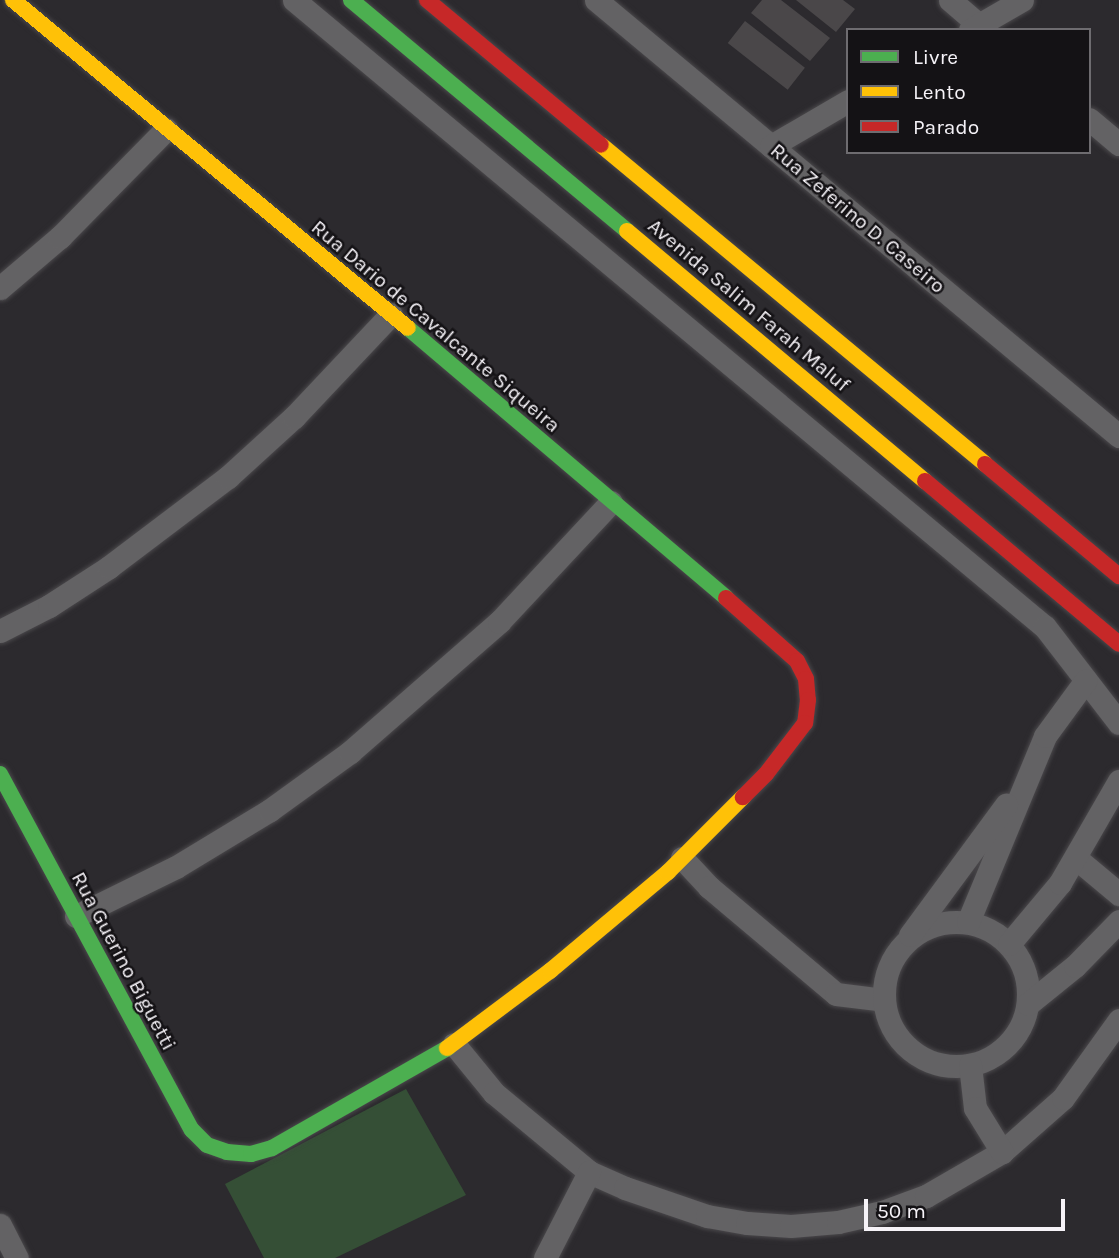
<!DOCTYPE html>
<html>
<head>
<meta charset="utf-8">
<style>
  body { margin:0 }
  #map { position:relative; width:1119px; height:1258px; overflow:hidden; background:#2c2a2e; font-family:Karla,sans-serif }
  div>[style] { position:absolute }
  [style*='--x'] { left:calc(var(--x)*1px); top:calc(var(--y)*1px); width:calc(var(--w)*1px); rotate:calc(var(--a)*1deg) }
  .green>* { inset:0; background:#354f36 }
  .building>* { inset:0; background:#4a4749; transform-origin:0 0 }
  .roads { filter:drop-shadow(0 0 2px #4a484b) drop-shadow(0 0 2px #4a484b) }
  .street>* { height:23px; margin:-11.5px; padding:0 11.5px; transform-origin:11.5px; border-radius:11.5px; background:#636264 }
  .street>.ring { margin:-11.5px; padding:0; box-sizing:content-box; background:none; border:23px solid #636264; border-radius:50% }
  .fast>* { height:16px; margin:-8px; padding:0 8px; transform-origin:8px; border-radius:8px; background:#4caf50 }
  .slow>* { height:16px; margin:-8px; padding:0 8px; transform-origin:8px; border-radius:8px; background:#ffc107 }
  .jam>* { height:16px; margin:-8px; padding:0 8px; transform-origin:8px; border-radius:8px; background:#c62828 }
  span { translate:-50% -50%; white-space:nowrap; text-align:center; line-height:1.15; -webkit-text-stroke:5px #141215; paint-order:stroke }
  .street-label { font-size:21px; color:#f6f3f8 }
  .legend { position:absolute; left:846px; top:28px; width:245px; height:126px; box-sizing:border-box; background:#141215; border:2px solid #6e6c70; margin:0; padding:9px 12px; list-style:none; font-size:21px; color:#f6f3f8 }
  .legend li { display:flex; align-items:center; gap:14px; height:35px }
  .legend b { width:35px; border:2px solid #6e6c70 }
  .scale { position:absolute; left:864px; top:1199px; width:201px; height:32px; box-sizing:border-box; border:4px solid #f6f3f8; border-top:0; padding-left:9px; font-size:21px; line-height:24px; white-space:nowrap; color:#f6f3f8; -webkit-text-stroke:5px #141215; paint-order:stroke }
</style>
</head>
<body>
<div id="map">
  <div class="green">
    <div style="clip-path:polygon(406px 1089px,466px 1195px,335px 1258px,264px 1258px,225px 1184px)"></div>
  </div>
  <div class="building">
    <div style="clip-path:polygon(762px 0,781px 0,830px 38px,810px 61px,751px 13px)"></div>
    <div style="clip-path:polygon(796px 0,843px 0,855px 9px,836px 32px)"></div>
    <div style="left:745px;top:21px;width:76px;height:28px;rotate:38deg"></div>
  </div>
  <div class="roads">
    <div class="street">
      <div style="--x:294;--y:0;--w:978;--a:39.86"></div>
      <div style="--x:1045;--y:627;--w:121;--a:52.4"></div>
      <div style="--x:596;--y:0;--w:681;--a:39.82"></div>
      <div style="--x:950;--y:0;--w:46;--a:40.6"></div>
      <div style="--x:970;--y:30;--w:60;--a:-30"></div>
      <div style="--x:1089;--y:119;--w:39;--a:40"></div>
      <div style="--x:771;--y:146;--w:89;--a:-30.3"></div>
      <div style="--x:0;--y:288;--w:79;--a:-40.4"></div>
      <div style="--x:60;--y:237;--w:151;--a:-45.5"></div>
      <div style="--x:0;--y:631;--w:55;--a:-27"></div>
      <div style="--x:49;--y:606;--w:72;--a:-33"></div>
      <div style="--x:109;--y:567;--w:149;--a:-37.1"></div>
      <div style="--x:228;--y:477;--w:89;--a:-42.3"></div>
      <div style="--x:294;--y:417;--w:141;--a:-46.7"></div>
      <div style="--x:682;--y:858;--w:40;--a:47"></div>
      <div style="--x:709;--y:887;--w:166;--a:40.1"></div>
      <div style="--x:836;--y:994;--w:48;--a:7.1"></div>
      <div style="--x:1077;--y:859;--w:55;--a:39.8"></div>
      <div style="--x:76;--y:916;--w:111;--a:-26.1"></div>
      <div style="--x:176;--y:867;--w:110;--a:-31.2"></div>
      <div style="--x:270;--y:810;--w:99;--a:-35.9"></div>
      <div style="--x:350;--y:752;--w:198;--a:-41.1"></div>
      <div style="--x:499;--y:622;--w:164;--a:-47"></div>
      <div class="ring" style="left:884px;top:922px;width:121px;height:121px"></div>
      <div style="--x:968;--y:922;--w:201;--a:-67.5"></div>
      <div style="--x:1045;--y:736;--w:69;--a:-53.8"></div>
      <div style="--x:910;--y:935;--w:162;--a:-53.6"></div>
      <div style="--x:1009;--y:944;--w:80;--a:-50.1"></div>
      <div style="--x:1060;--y:883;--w:118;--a:-60"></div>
      <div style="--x:1028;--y:1004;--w:60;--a:-39"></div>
      <div style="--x:1075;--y:966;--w:63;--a:-45.6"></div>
      <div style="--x:454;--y:1044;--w:63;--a:50.8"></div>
      <div style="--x:494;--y:1093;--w:124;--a:39.7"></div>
      <div style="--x:589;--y:1172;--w:39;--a:24"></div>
      <div style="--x:625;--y:1188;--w:87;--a:18.9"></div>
      <div style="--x:707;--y:1216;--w:41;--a:9.9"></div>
      <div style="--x:747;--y:1223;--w:44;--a:3.9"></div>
      <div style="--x:791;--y:1226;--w:47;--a:-4.9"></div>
      <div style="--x:838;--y:1222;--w:45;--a:-12.8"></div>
      <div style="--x:882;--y:1212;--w:47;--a:-20"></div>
      <div style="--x:926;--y:1196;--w:88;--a:-30.1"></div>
      <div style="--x:1002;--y:1152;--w:81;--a:-41.5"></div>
      <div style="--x:1063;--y:1098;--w:96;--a:-54.3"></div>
      <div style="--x:970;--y:1065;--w:43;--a:83.4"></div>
      <div style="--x:975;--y:1108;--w:52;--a:58.5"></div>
      <div style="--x:0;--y:1225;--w:37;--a:63"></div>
      <div style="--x:545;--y:1258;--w:97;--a:-62.9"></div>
    </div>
    <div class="fast">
      <div style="--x:351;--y:0;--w:360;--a:39.9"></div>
      <div style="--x:408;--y:328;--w:417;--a:40.3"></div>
      <div style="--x:0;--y:774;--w:404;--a:61.7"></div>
      <div style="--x:192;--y:1130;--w:21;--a:45"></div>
      <div style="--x:207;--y:1145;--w:21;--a:19"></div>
      <div style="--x:227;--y:1152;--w:24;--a:5"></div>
      <div style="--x:251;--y:1154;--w:22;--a:-16"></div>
      <div style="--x:272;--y:1148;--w:202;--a:-29.7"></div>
    </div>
    <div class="slow">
      <div style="--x:13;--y:0;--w:513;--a:39.71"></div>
      <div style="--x:601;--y:145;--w:499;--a:39.7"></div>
      <div style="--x:627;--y:231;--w:389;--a:40"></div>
      <div style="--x:447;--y:1048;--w:129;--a:-36.8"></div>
      <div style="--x:550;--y:971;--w:154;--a:-40"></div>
      <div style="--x:668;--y:872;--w:106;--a:-45"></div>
    </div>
    <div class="jam">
      <div style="--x:427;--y:0;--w:226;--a:39.8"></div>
      <div style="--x:985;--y:464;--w:175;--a:39.9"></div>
      <div style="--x:925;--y:481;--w:253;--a:40"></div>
      <div style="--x:726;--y:598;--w:95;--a:41.6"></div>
      <div style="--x:797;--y:661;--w:20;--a:63"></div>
      <div style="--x:806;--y:679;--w:21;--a:85"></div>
      <div style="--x:808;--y:700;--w:23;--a:97"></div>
      <div style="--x:805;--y:723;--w:64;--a:127.4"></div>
      <div style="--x:766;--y:774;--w:33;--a:135"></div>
    </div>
  </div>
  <div class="street-label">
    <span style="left:858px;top:218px;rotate:40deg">Rua Zeferino D. Caseiro</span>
    <span style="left:749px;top:305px;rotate:40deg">Avenida Salim Farah Maluf</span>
    <span style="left:436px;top:326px;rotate:40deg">Rua Dario de Cavalcante Siqueira</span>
    <span style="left:124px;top:961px;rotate:62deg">Rua Guerino Biguetti</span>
  </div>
  <ul class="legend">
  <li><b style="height:9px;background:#4caf50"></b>Livre</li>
  <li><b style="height:9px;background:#ffc107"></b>Lento</li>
  <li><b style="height:9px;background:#c62828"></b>Parado</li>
  </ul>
  <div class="scale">50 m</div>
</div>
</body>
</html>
